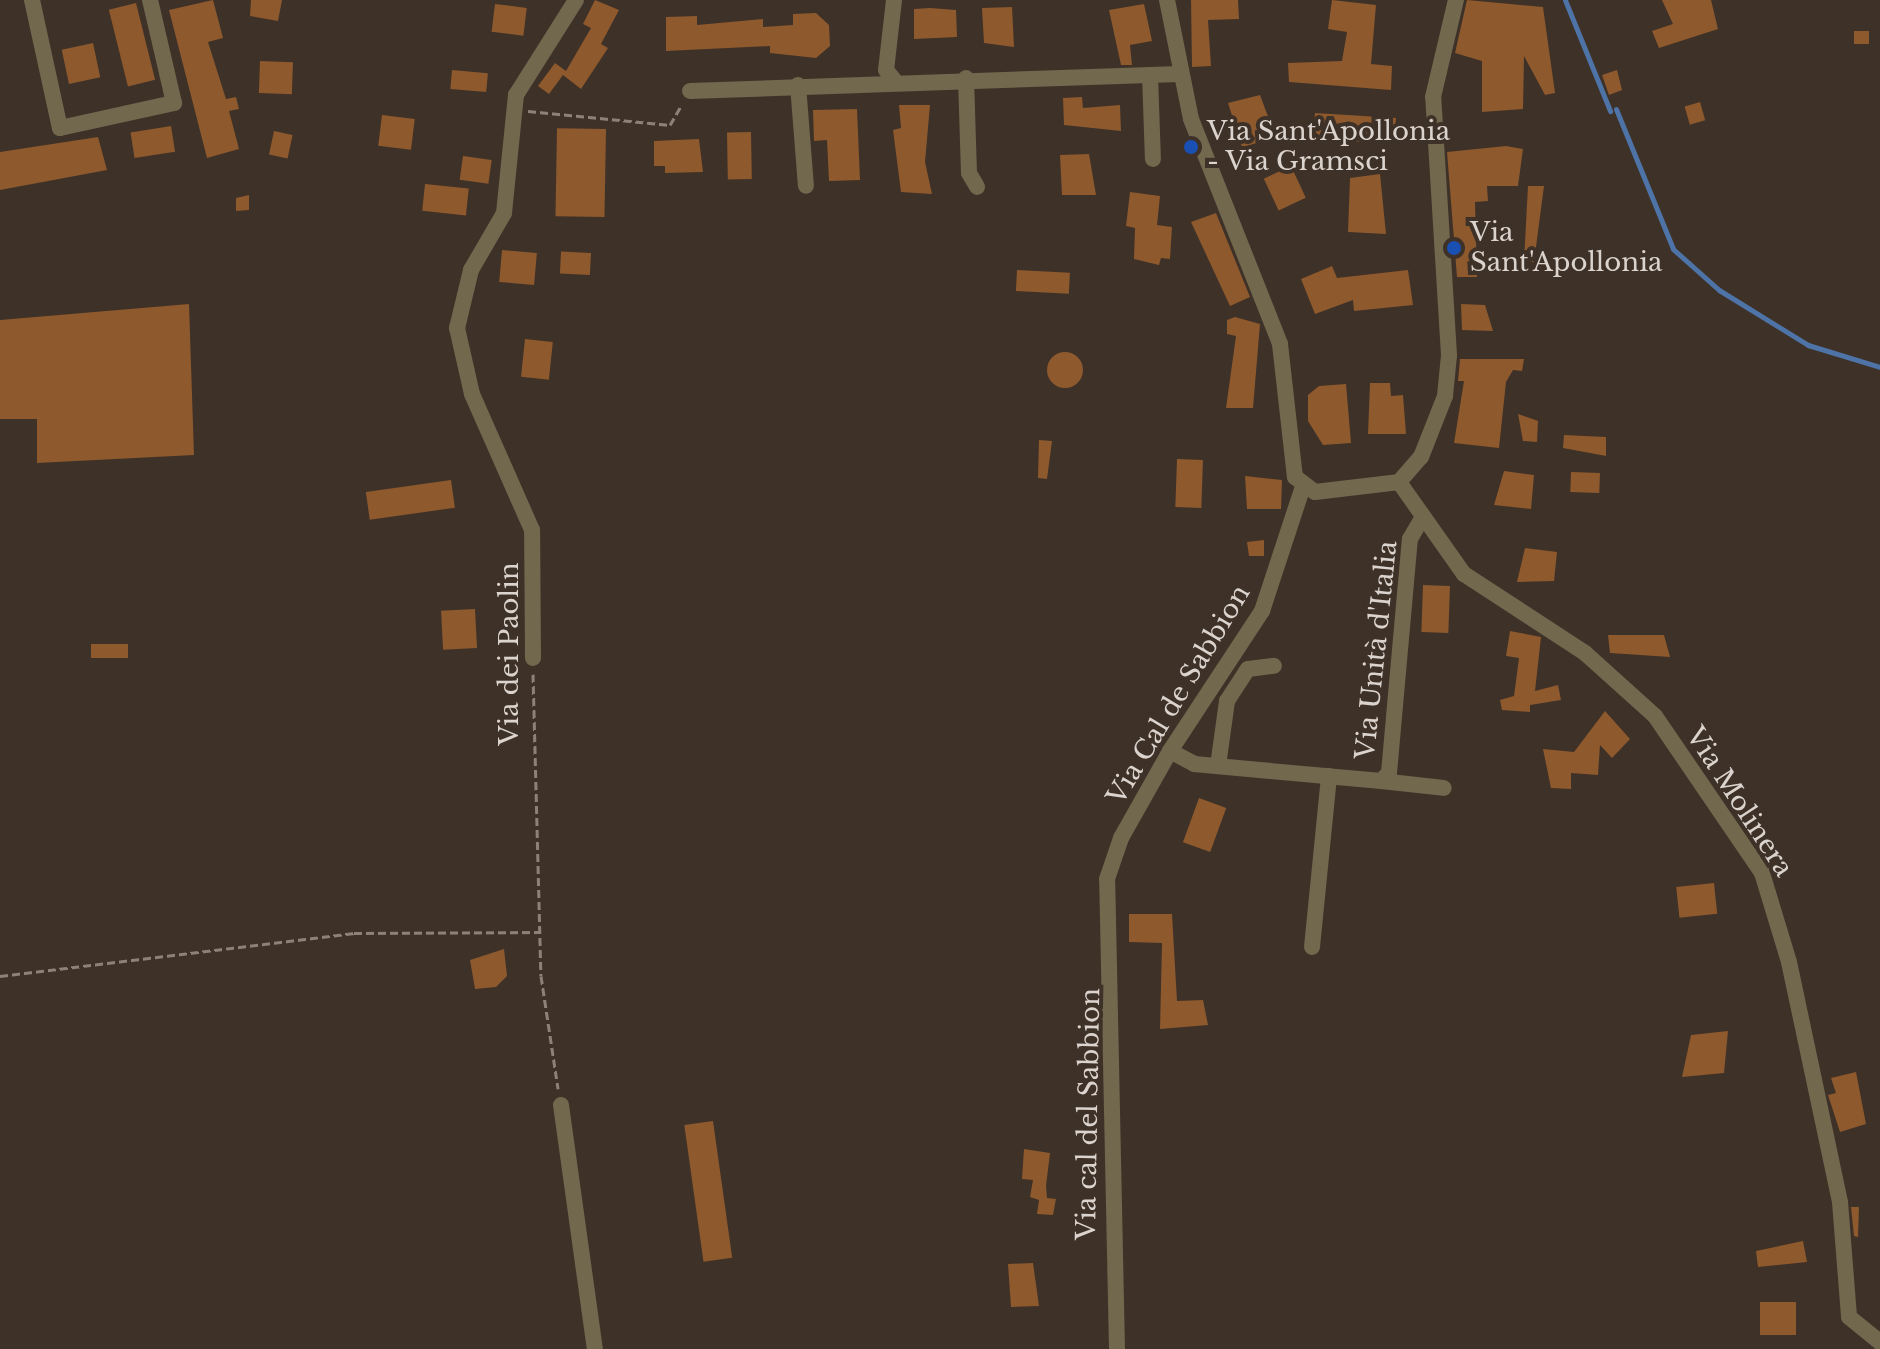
<!DOCTYPE html>
<html>
<head>
<meta charset="utf-8">
<style>
  body { margin:0 }
  #map { position:relative; width:1880px; height:1349px; overflow:hidden; background:#3e3128; font-family:"Libre Baskerville",serif }
  div>[style] { position:absolute }
  [style*='--x'] { left:calc(var(--x)*1px); top:calc(var(--y)*1px); width:calc(var(--w)*1px); rotate:calc(var(--a)*1deg) }
  .stream>* { height:5px; margin:-2.5px; padding:0 2.5px; transform-origin:2.5px; border-radius:2.5px; background:#4e73a6 }
  .building>* { inset:0; background:#8d592d; transform-origin:0 0 }
  .round { border-radius:50% }
  .path>* { height:3px; margin-top:-1.5px; transform-origin:0; background:repeating-linear-gradient(90deg,#8c827a 0 8px,transparent 0 12px) }
  .minor>* { height:16px; margin:-8px; padding:0 8px; transform-origin:8px; border-radius:8px; background:#71684e }
  .dots>* { width:22px; height:22px; translate:-50% -50%; box-sizing:border-box; border:4px solid #3e3128; border-radius:50% }
  span { translate:-50% -50%; white-space:nowrap; text-align:center; line-height:1.15; -webkit-text-stroke:8px #3e3128; paint-order:stroke }
  .poi-label { font-size:26px; color:#dbd3cd }
  .left { translate:0 -50%; text-align:left }
  .street-label { font-size:26px; color:#dbd3cd }
</style>
</head>
<body>
<div id="map">
  <div class="stream">
    <div style="--x:1565;--y:0;--w:120;--a:67.9"></div>
    <div style="--x:1616;--y:109;--w:151;--a:67.8"></div>
    <div style="--x:1673;--y:249;--w:62;--a:41.7"></div>
    <div style="--x:1719;--y:290;--w:105;--a:31.7"></div>
    <div style="--x:1808;--y:345;--w:75;--a:17"></div>
  </div>
  <div class="building">
    <div style="clip-path:polygon(213px 0,223px 38px,208px 42px,226px 99px,236px 97px,239px 109px,229px 111px,239px 149px,207px 158px,169px 10px)"></div>
    <div style="clip-path:polygon(251px 0,282px 0,278px 21px,250px 16px)"></div>
    <div style="clip-path:polygon(595px 0,619px 10px,601px 44px,608px 48px,581px 89px,563px 75px,549px 94px,538px 86px,555px 63px,566px 71px,591px 28px,583px 24px)"></div>
    <div style="clip-path:polygon(1191px 0,1238px 0,1239px 19px,1208px 20px,1211px 66px,1192px 67px)"></div>
    <div style="clip-path:polygon(1332px 0,1376px 5px,1371px 64px,1392px 66px,1391px 90px,1289px 82px,1288px 63px,1342px 61px,1347px 32px,1328px 29px)"></div>
    <div style="clip-path:polygon(1467px 0,1543px 7px,1555px 93px,1545px 95px,1524px 56px,1523px 109px,1482px 112px,1482px 61px,1455px 53px)"></div>
    <div style="clip-path:polygon(1662px 0,1711px 0,1718px 29px,1659px 48px,1652px 31px,1673px 24px)"></div>
    <div style="left:136px;top:3px;width:79px;height:28px;rotate:76deg"></div>
    <div style="left:495px;top:4px;width:32px;height:28px;rotate:7deg"></div>
    <div style="clip-path:polygon(1144px 4px,1152px 41px,1130px 45px,1132px 65px,1121px 65px,1109px 10px)"></div>
    <div style="clip-path:polygon(1012px 7px,1014px 47px,984px 43px,982px 8px)"></div>
    <div style="clip-path:polygon(930px 8px,956px 10px,957px 37px,914px 39px,914px 9px)"></div>
    <div style="clip-path:polygon(816px 13px,829px 25px,830px 46px,816px 58px,770px 53px,770px 46px,666px 51px,666px 17px,697px 16px,697px 25px,763px 19px,763px 27px,793px 25px,793px 14px)"></div>
    <div style="left:1854px;top:31px;width:15px;height:13px"></div>
    <div style="left:93px;top:43px;width:35px;height:32px;rotate:78deg"></div>
    <div style="left:260px;top:61px;width:33px;height:32px;rotate:2deg"></div>
    <div style="left:452px;top:70px;width:36px;height:19px;rotate:5deg"></div>
    <div style="clip-path:polygon(1617px 70px,1622px 90px,1609px 95px,1602px 75px)"></div>
    <div style="clip-path:polygon(1260px 95px,1276px 138px,1242px 147px,1228px 103px)"></div>
    <div style="clip-path:polygon(1082px 97px,1083px 108px,1120px 105px,1121px 131px,1064px 125px,1063px 98px)"></div>
    <div style="left:1700px;top:102px;width:19px;height:16px;rotate:74deg"></div>
    <div style="clip-path:polygon(899px 105px,930px 105px,925px 162px,932px 194px,901px 192px,893px 130px,901px 128px)"></div>
    <div style="clip-path:polygon(857px 109px,860px 180px,829px 181px,827px 140px,814px 141px,813px 110px)"></div>
    <div style="clip-path:polygon(1315px 113px,1396px 118px,1394px 142px,1313px 141px)"></div>
    <div style="left:382px;top:115px;width:33px;height:31px;rotate:7deg"></div>
    <div style="left:171px;top:126px;width:26px;height:41px;rotate:81deg"></div>
    <div style="left:606px;top:129px;width:88px;height:49px;rotate:91deg"></div>
    <div style="left:274px;top:131px;width:19px;height:24px;rotate:12deg"></div>
    <div style="left:751px;top:132px;width:47px;height:24px;rotate:89deg"></div>
    <div style="clip-path:polygon(98px 137px,107px 170px,0 190px,0 152px)"></div>
    <div style="clip-path:polygon(699px 139px,703px 172px,665px 173px,665px 166px,654px 166px,654px 141px)"></div>
    <div style="clip-path:polygon(1506px 146px,1523px 149px,1518px 186px,1487px 186px,1488px 201px,1475px 202px,1477px 277px,1457px 277px,1447px 152px)"></div>
    <div style="clip-path:polygon(1089px 154px,1096px 195px,1062px 195px,1060px 155px)"></div>
    <div style="left:463px;top:156px;width:29px;height:24px;rotate:8deg"></div>
    <div style="left:1291px;top:166px;width:35px;height:30px;rotate:65deg"></div>
    <div style="clip-path:polygon(1380px 174px,1386px 234px,1348px 232px,1350px 178px)"></div>
    <div style="left:425px;top:184px;width:44px;height:27px;rotate:6deg"></div>
    <div style="clip-path:polygon(1528px 186px,1544px 186px,1534px 262px,1524px 261px)"></div>
    <div style="clip-path:polygon(1130px 192px,1160px 196px,1157px 225px,1172px 227px,1170px 259px,1161px 258px,1159px 265px,1134px 259px,1135px 228px,1126px 226px)"></div>
    <div style="clip-path:polygon(249px 195px,249px 210px,236px 211px,236px 198px)"></div>
    <div style="clip-path:polygon(1216px 213px,1250px 297px,1230px 306px,1191px 222px)"></div>
    <div style="left:502px;top:250px;width:35px;height:32px;rotate:5deg"></div>
    <div style="left:591px;top:253px;width:22px;height:30px;rotate:93deg"></div>
    <div style="clip-path:polygon(1332px 266px,1337px 278px,1408px 270px,1413px 305px,1354px 311px,1353px 300px,1315px 314px,1301px 279px)"></div>
    <div style="left:1017px;top:270px;width:53px;height:21px;rotate:3deg"></div>
    <div style="clip-path:polygon(189px 304px,194px 455px,37px 463px,37px 419px,0 419px,0 320px)"></div>
    <div style="clip-path:polygon(1461px 304px,1485px 305px,1493px 331px,1462px 330px)"></div>
    <div style="clip-path:polygon(1235px 317px,1260px 324px,1253px 408px,1226px 408px,1236px 336px,1227px 334px,1227px 320px)"></div>
    <div style="left:525px;top:339px;width:28px;height:38px;rotate:6deg"></div>
    <div class="round" style="left:1047px;top:352px;width:36px;height:36px"></div>
    <div style="clip-path:polygon(1460px 359px,1524px 359px,1522px 371px,1513px 370px,1506px 382px,1499px 448px,1454px 443px,1464px 381px,1458px 381px)"></div>
    <div style="clip-path:polygon(1370px 383px,1390px 383px,1391px 396px,1403px 395px,1406px 434px,1368px 434px)"></div>
    <div style="clip-path:polygon(1346px 384px,1351px 443px,1323px 445px,1308px 421px,1308px 395px,1319px 386px)"></div>
    <div style="clip-path:polygon(1518px 414px,1538px 421px,1537px 442px,1523px 441px)"></div>
    <div style="clip-path:polygon(1564px 435px,1606px 437px,1606px 456px,1563px 448px)"></div>
    <div style="clip-path:polygon(1039px 440px,1052px 441px,1047px 479px,1038px 478px)"></div>
    <div style="left:1177px;top:459px;width:26px;height:48px;rotate:2deg"></div>
    <div style="clip-path:polygon(1504px 471px,1534px 475px,1531px 509px,1494px 505px)"></div>
    <div style="left:1571px;top:472px;width:29px;height:20px;rotate:2deg"></div>
    <div style="clip-path:polygon(1245px 476px,1282px 480px,1281px 509px,1247px 509px)"></div>
    <div style="left:451px;top:480px;width:28px;height:86px;rotate:82deg"></div>
    <div style="clip-path:polygon(1264px 540px,1264px 556px,1249px 556px,1247px 542px)"></div>
    <div style="clip-path:polygon(1525px 548px,1557px 552px,1554px 581px,1517px 582px)"></div>
    <div style="left:1423px;top:585px;width:27px;height:47px;rotate:2deg"></div>
    <div style="left:475px;top:609px;width:39px;height:34px;rotate:87deg"></div>
    <div style="clip-path:polygon(1510px 631px,1541px 637px,1535px 691px,1558px 685px,1561px 700px,1530px 705px,1530px 712px,1502px 710px,1500px 700px,1514px 696px,1519px 658px,1506px 656px)"></div>
    <div style="clip-path:polygon(1608px 635px,1664px 635px,1670px 657px,1610px 653px)"></div>
    <div style="left:128px;top:644px;width:14px;height:37px;rotate:90deg"></div>
    <div style="clip-path:polygon(1605px 711px,1630px 739px,1612px 758px,1600px 745px,1598px 775px,1571px 773px,1571px 789px,1551px 788px,1543px 749px,1574px 752px)"></div>
    <div style="left:1199px;top:798px;width:29px;height:47px;rotate:20deg"></div>
    <div style="left:1714px;top:883px;width:31px;height:38px;rotate:84deg"></div>
    <div style="clip-path:polygon(1129px 914px,1172px 914px,1177px 1001px,1203px 1000px,1208px 1025px,1160px 1029px,1162px 943px,1129px 942px)"></div>
    <div style="clip-path:polygon(504px 949px,507px 976px,496px 987px,475px 989px,470px 960px)"></div>
    <div style="clip-path:polygon(1728px 1031px,1724px 1073px,1682px 1077px,1691px 1035px)"></div>
    <div style="clip-path:polygon(1856px 1072px,1866px 1124px,1840px 1132px,1828px 1095px,1836px 1093px,1831px 1078px)"></div>
    <div style="left:713px;top:1121px;width:138px;height:29px;rotate:82deg"></div>
    <div style="clip-path:polygon(1024px 1149px,1050px 1153px,1046px 1186px,1047px 1198px,1056px 1199px,1053px 1215px,1037px 1214px,1039px 1200px,1030px 1197px,1033px 1180px,1022px 1179px)"></div>
    <div style="clip-path:polygon(1851px 1207px,1859px 1207px,1858px 1237px,1854px 1236px)"></div>
    <div style="clip-path:polygon(1803px 1241px,1807px 1262px,1758px 1267px,1756px 1251px)"></div>
    <div style="clip-path:polygon(1033px 1263px,1039px 1306px,1011px 1307px,1008px 1264px)"></div>
    <div style="left:1796px;top:1302px;width:33px;height:36px;rotate:90deg"></div>
  </div>
  <div class="path">
    <div style="--x:528;--y:111;--w:143;--a:5.6"></div>
    <div style="--x:670;--y:125;--w:22;--a:-60"></div>
    <div style="--x:533;--y:674;--w:302;--a:88.5"></div>
    <div style="--x:541;--y:976;--w:114;--a:81.4"></div>
    <div style="--x:0;--y:976;--w:357;--a:-6.9"></div>
    <div style="--x:354;--y:933;--w:187;--a:-0.3"></div>
  </div>
  <div class="minor">
    <div style="--x:32;--y:0;--w:131;--a:77.7"></div>
    <div style="--x:60;--y:128;--w:117;--a:-12.4"></div>
    <div style="--x:174;--y:103;--w:106;--a:-103.1"></div>
    <div style="--x:894;--y:0;--w:70;--a:96.5"></div>
    <div style="--x:886;--y:70;--w:13;--a:51"></div>
    <div style="--x:1167;--y:0;--w:121;--a:78.6"></div>
    <div style="--x:1191;--y:119;--w:242;--a:68.4"></div>
    <div style="--x:1280;--y:344;--w:134;--a:83.6"></div>
    <div style="--x:1295;--y:477;--w:25;--a:37"></div>
    <div style="--x:1315;--y:492;--w:85;--a:-6.8"></div>
    <div style="--x:1399;--y:482;--w:33;--a:-49"></div>
    <div style="--x:1421;--y:457;--w:66;--a:-68.5"></div>
    <div style="--x:1445;--y:396;--w:41;--a:-84.4"></div>
    <div style="--x:1449;--y:355;--w:258;--a:-93.5"></div>
    <div style="--x:1433;--y:97;--w:100;--a:-76.7"></div>
    <div style="--x:1150;--y:75;--w:84;--a:88"></div>
    <div style="--x:966;--y:78;--w:95;--a:88.2"></div>
    <div style="--x:969;--y:173;--w:16;--a:60"></div>
    <div style="--x:798;--y:85;--w:101;--a:85.5"></div>
    <div style="--x:690;--y:91;--w:490;--a:-2"></div>
    <div style="--x:1399;--y:482;--w:113;--a:54.8"></div>
    <div style="--x:1464;--y:574;--w:145;--a:33.1"></div>
    <div style="--x:1585;--y:653;--w:94;--a:42"></div>
    <div style="--x:1655;--y:716;--w:190;--a:55.7"></div>
    <div style="--x:1762;--y:873;--w:93;--a:73.1"></div>
    <div style="--x:1789;--y:962;--w:245;--a:78"></div>
    <div style="--x:1840;--y:1202;--w:115;--a:85.5"></div>
    <div style="--x:1849;--y:1317;--w:40;--a:39"></div>
    <div style="--x:533;--y:658;--w:128;--a:-90.4"></div>
    <div style="--x:532;--y:530;--w:149;--a:-113.8"></div>
    <div style="--x:472;--y:394;--w:68;--a:-102.8"></div>
    <div style="--x:457;--y:328;--w:60;--a:-76.4"></div>
    <div style="--x:471;--y:270;--w:66;--a:-59.9"></div>
    <div style="--x:504;--y:213;--w:119;--a:-84.2"></div>
    <div style="--x:516;--y:95;--w:112;--a:-57.7"></div>
    <div style="--x:1170;--y:751;--w:27;--a:28"></div>
    <div style="--x:1194;--y:764;--w:188;--a:5.2"></div>
    <div style="--x:1381;--y:781;--w:11;--a:-45"></div>
    <div style="--x:1389;--y:773;--w:235;--a:-84.9"></div>
    <div style="--x:1410;--y:539;--w:22;--a:-60"></div>
    <div style="--x:1218;--y:766;--w:66;--a:-82.1"></div>
    <div style="--x:1227;--y:701;--w:38;--a:-57"></div>
    <div style="--x:1248;--y:669;--w:26;--a:-7"></div>
    <div style="--x:1381;--y:781;--w:63;--a:6.3"></div>
    <div style="--x:1312;--y:947;--w:172;--a:-84.3"></div>
    <div style="--x:561;--y:1105;--w:246;--a:82.1"></div>
    <div style="--x:1117;--y:1349;--w:470;--a:-91.2"></div>
    <div style="--x:1107;--y:879;--w:43;--a:-71.1"></div>
    <div style="--x:1121;--y:838;--w:100;--a:-60.6"></div>
    <div style="--x:1170;--y:751;--w:168;--a:-56.7"></div>
    <div style="--x:1262;--y:611;--w:128;--a:-71.8"></div>
  </div>
  <div class="dots">
    <div style="left:1191px;top:147px;background:#1a4fb4"></div>
    <div style="left:1454px;top:248px;background:#1a4fb4"></div>
  </div>
  <div class="poi-label">
    <span class="left" style="left:1207px;top:147px">Via Sant'Apollonia<br>- Via Gramsci</span>
    <span class="left" style="left:1470px;top:248px">Via<br>Sant'Apollonia</span>
  </div>
  <div class="street-label">
    <span style="left:1377px;top:650px;rotate:-84deg">Via Unità d'Italia</span>
    <span style="left:510px;top:654px;rotate:-90deg">Via dei Paolin</span>
    <span style="left:1179px;top:695px;rotate:-59deg">Via Cal de Sabbion</span>
    <span style="left:1739px;top:802px;rotate:57deg">Via Molinera</span>
    <span style="left:1089px;top:1114px;rotate:-89deg">Via cal del Sabbion</span>
  </div>
</div>
</body>
</html>
